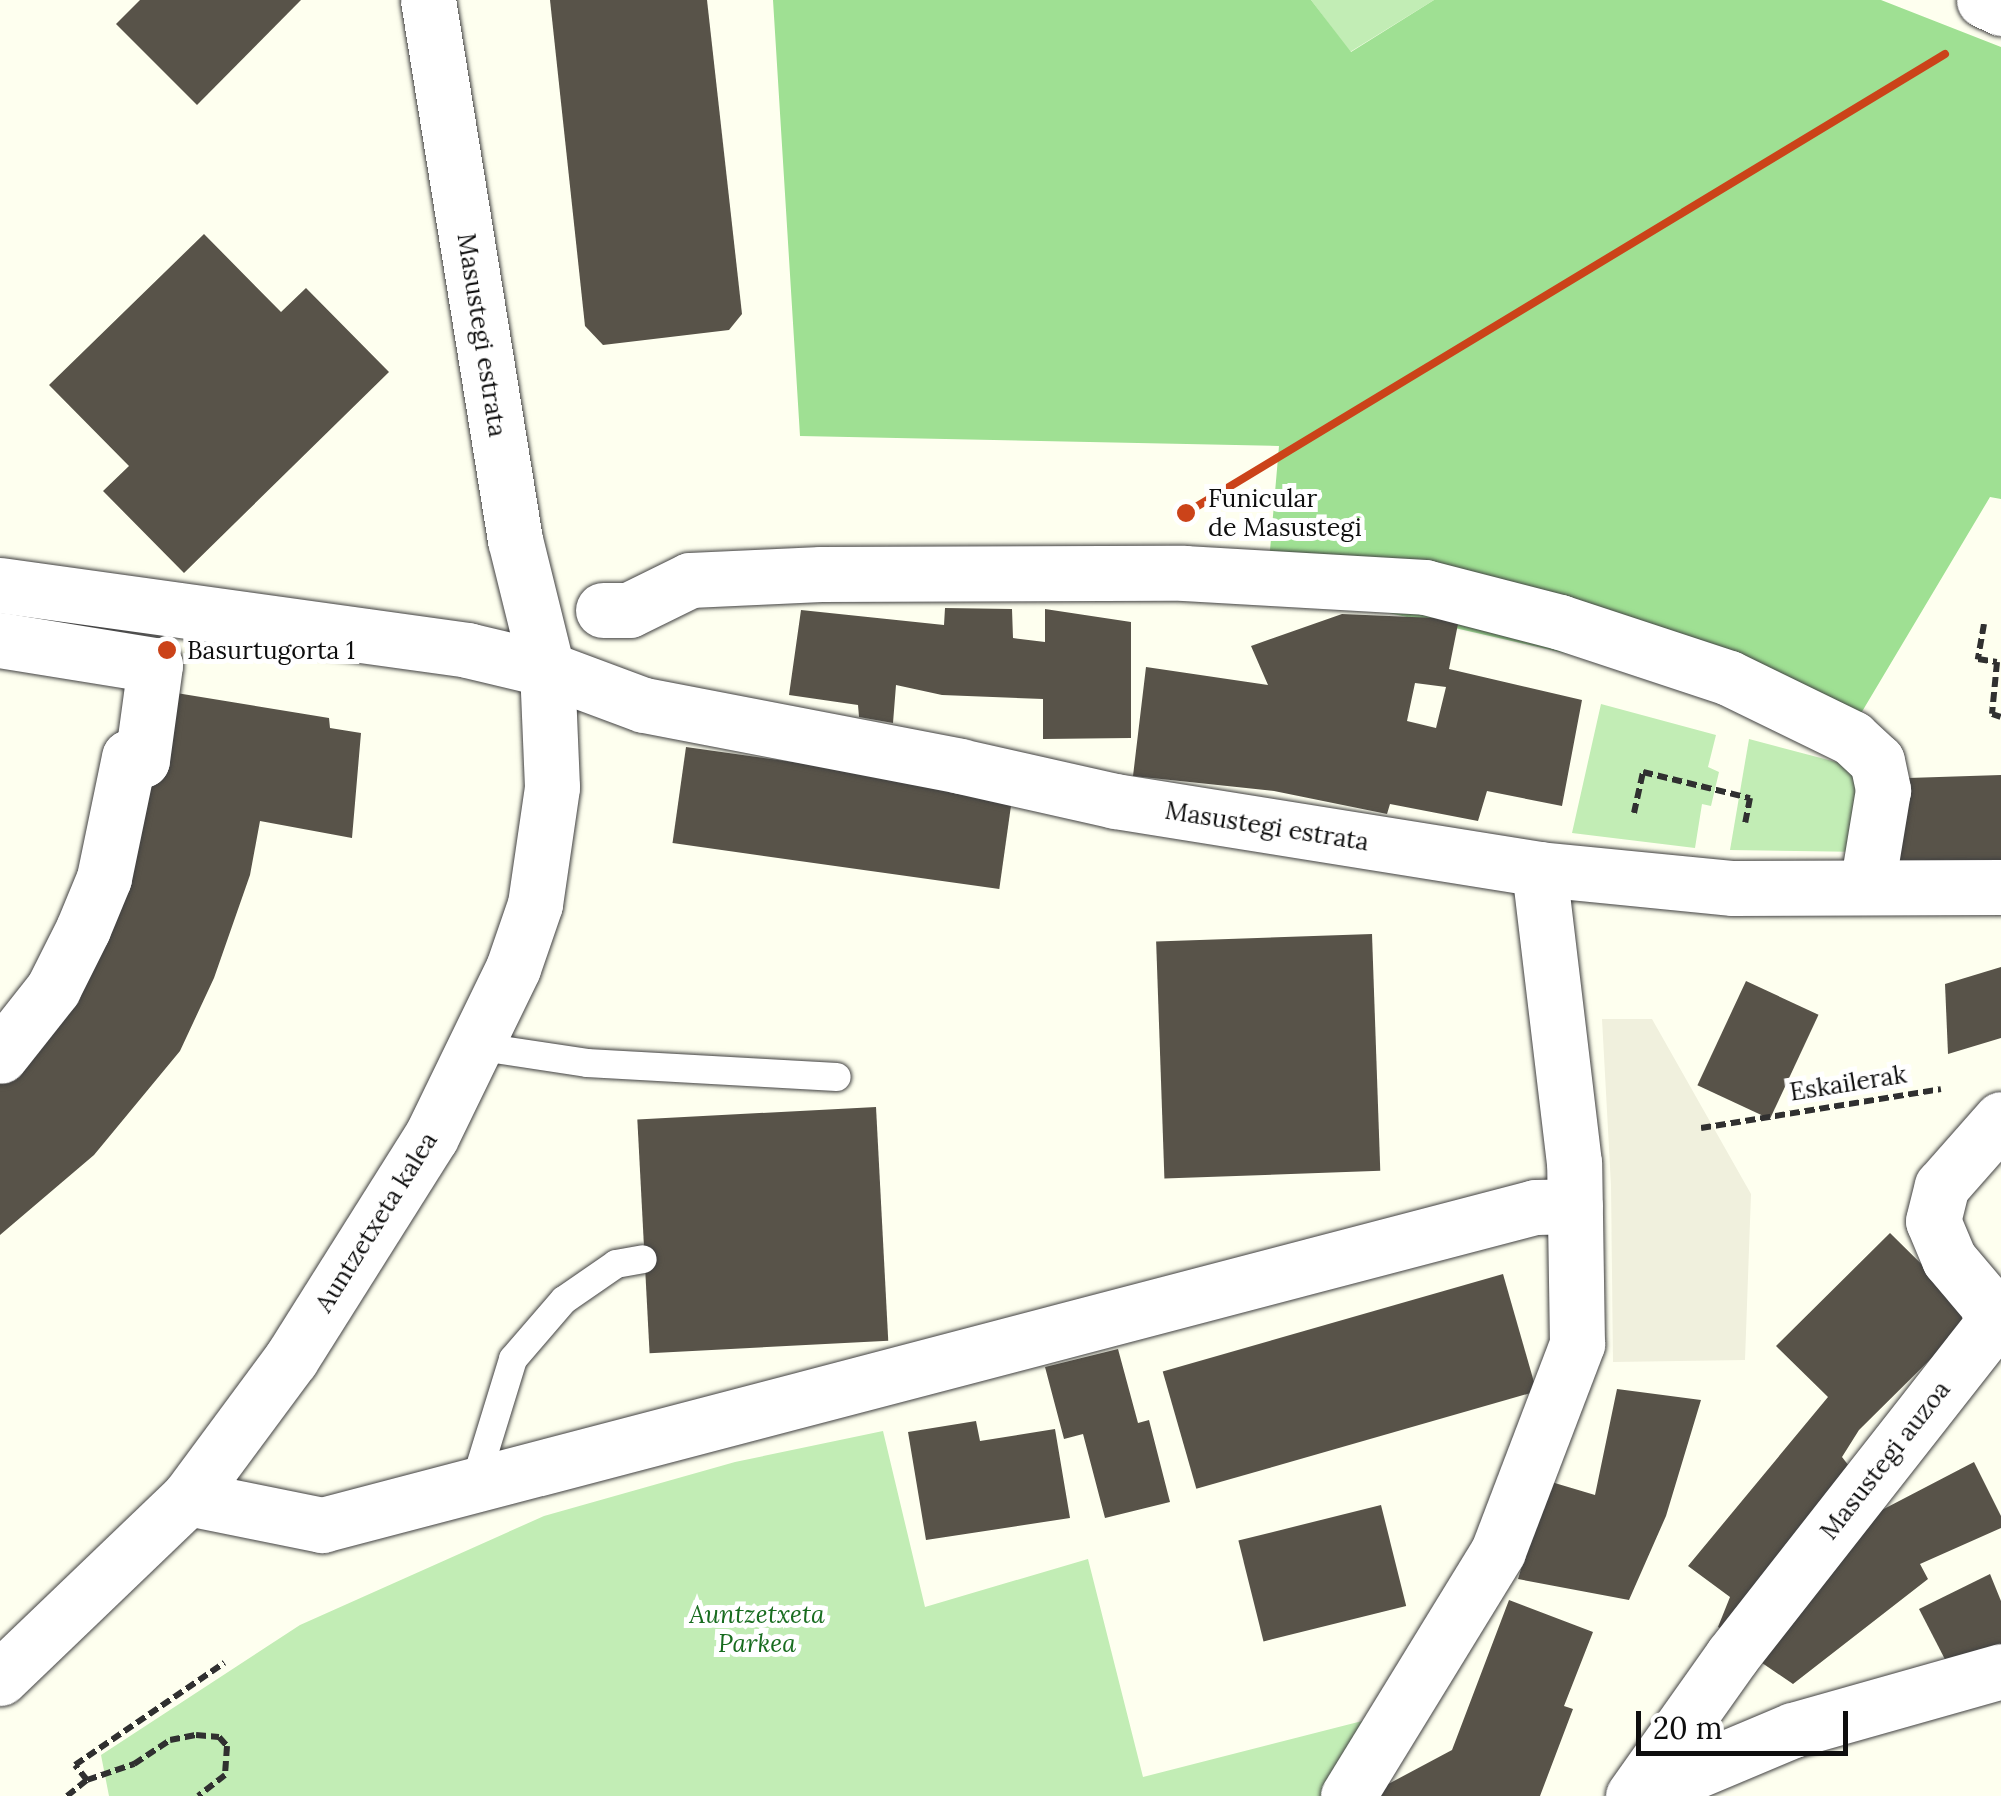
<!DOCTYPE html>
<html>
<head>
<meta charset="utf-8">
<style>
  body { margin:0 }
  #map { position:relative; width:2001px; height:1796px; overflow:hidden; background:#feffef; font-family:Lora,serif }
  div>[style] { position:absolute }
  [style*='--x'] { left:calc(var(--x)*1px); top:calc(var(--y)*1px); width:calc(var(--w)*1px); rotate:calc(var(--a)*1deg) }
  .green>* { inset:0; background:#c2edb5 }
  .forest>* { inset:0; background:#9fe093 }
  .plaza>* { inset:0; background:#f0f0dd }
  .building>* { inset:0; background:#585349; transform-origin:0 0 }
  .path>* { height:6px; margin-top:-3px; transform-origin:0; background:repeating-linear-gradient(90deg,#303030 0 10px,transparent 0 15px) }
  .roads { filter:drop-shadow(0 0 2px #414141) drop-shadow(0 0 2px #414141) }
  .lane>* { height:28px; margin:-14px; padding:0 14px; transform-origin:14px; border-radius:14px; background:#fff }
  .street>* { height:55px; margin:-27.5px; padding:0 27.5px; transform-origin:27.5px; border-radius:27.5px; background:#fff }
  .rail>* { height:8px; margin:-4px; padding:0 4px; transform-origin:4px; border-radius:4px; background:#cb4319 }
  .dots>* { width:28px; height:28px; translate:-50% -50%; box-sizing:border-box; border:5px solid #fff; border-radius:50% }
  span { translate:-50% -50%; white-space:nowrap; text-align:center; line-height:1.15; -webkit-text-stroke:10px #fff; paint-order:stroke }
  .street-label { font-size:25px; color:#0e0e0e }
  .poi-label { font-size:25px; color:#0e0e0e }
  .left { translate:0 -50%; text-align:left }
  .park-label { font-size:25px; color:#186c1f; font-style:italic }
  .scale { position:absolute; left:1636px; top:1711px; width:212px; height:45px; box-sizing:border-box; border:5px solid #0e0e0e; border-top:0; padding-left:12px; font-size:30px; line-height:35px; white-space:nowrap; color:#0e0e0e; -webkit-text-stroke:8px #fff; paint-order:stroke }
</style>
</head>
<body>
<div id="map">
  <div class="green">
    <div style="clip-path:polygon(1311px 0,1434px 0,1350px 52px)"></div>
    <div style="clip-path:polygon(1601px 704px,1716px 735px,1708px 767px,1719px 772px,1711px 806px,1702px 804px,1695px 848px,1572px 833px)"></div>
    <div style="clip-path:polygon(1749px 739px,1874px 772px,1866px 852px,1730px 850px)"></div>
    <div style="clip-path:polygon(883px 1431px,925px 1607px,1088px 1559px,1143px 1777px,1370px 1719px,1331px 1796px,109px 1796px,101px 1755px,300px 1625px,544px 1516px,735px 1462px)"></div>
  </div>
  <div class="forest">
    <div style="clip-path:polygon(773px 0,1311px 0,1351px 52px,1434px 0,1881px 0,2001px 47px,2001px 499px,1990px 497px,1857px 720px,1267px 585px,1279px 446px,800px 436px)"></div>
  </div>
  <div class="plaza">
    <div style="clip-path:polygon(1602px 1019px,1652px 1019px,1751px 1194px,1745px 1360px,1613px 1362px,1611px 1185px)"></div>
  </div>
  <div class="building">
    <div style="clip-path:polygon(140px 0,301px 0,197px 105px,116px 24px)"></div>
    <div style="clip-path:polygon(550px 0,707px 0,742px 314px,729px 330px,603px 345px,585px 326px)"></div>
    <div style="clip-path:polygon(204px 234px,281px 312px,306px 288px,389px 372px,184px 573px,103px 491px,129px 466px,49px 385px)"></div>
    <div style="clip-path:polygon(945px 608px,1012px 609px,1013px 638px,1045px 642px,1045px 609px,1131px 622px,1131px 738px,1043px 739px,1043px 699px,942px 695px,896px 685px,893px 723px,859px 717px,858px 705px,789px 695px,801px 610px,944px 625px)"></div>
    <div style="clip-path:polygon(evenodd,1342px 614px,1459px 619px,1449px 669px,1582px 700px,1562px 806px,1487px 791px,1478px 821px,1390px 804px,1387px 814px,1274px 791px,1133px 776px,1146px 667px,1268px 685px,1251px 646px,1342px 614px,1415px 683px,1446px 687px,1436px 728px,1407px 721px,1415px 683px)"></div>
    <div style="clip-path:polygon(152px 689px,329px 718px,330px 728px,361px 733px,352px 838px,260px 821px,250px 875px,214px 978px,180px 1051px,94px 1155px,0 1235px,0 1056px,53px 989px)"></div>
    <div style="left:686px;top:747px;width:330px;height:97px;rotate:8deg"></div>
    <div style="clip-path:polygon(2001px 775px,2001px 865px,1882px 861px,1908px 778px)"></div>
    <div style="left:1372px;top:934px;width:237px;height:216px;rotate:88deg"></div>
    <div style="clip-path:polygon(2001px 967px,2001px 1038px,1948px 1054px,1945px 984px)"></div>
    <div style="left:1746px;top:981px;width:80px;height:115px;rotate:25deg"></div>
    <div style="left:876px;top:1107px;width:234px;height:239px;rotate:87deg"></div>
    <div style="clip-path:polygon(1890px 1233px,1974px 1316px,1859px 1430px,1842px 1457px,1849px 1466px,1735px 1636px,1718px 1627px,1730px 1597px,1688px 1566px,1828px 1397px,1776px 1346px)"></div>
    <div style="left:1503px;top:1274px;width:122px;height:354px;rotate:74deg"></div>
    <div style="clip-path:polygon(1118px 1349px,1138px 1423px,1149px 1420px,1170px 1502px,1105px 1518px,1083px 1434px,1064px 1439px,1045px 1367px)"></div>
    <div style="clip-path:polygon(1617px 1389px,1701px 1400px,1666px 1516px,1629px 1600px,1518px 1579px,1548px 1481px,1595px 1495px)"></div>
    <div style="clip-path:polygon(976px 1421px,980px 1441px,1055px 1429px,1070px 1518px,926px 1540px,908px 1432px)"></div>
    <div style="clip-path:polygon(1974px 1462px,2001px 1516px,2001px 1528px,1920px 1564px,1928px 1579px,1793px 1684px,1749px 1654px,1878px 1512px)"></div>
    <div style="left:1381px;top:1505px;width:104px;height:147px;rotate:76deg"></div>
    <div style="clip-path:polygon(1990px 1574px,2001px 1601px,2001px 1652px,1951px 1671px,1919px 1609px)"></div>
    <div style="clip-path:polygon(1509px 1600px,1593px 1632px,1564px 1706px,1573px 1709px,1540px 1796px,1380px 1796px,1377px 1790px,1452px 1750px)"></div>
  </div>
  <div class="path">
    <div style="--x:1984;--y:624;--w:36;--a:100"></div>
    <div style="--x:1978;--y:659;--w:19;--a:9"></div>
    <div style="--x:1997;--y:662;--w:52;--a:95.5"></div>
    <div style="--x:1992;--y:714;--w:9;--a:18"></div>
    <div style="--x:1634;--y:813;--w:42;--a:-77.6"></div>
    <div style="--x:1643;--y:772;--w:110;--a:13.7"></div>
    <div style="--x:1750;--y:798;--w:25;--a:101"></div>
    <div style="--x:1701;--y:1128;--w:243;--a:-9.2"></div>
    <div style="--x:87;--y:1780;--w:19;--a:-129"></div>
    <div style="--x:75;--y:1765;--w:181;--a:-34.4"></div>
    <div style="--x:67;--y:1796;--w:26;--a:-39"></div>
    <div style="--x:87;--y:1780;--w:50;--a:-18.8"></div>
    <div style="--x:134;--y:1764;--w:43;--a:-33.7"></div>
    <div style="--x:170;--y:1740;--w:26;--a:-11"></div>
    <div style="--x:196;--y:1735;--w:23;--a:5"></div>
    <div style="--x:219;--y:1737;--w:12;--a:48"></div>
    <div style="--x:227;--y:1746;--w:29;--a:94"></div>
    <div style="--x:225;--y:1775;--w:34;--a:142"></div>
  </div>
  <div class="roads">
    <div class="lane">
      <div style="--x:475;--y:1046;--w:113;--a:8.6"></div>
      <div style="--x:587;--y:1063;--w:250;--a:3.2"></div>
      <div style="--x:474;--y:1486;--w:133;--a:-72.9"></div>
      <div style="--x:513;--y:1359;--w:78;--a:-49.2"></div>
      <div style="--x:564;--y:1300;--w:63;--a:-34.7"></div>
      <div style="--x:616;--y:1264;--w:27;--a:-10"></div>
    </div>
    <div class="street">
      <div style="--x:1984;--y:0;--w:19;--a:25"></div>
      <div style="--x:0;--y:585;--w:472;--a:7.9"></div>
      <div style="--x:467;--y:650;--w:82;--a:13.4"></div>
      <div style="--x:547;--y:669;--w:103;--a:20.4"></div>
      <div style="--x:644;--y:705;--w:322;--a:10.9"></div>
      <div style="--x:960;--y:766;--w:159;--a:12.7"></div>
      <div style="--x:1115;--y:801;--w:429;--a:9.1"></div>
      <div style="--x:1539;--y:869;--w:195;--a:5.6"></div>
      <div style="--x:1733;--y:888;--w:268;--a:-0.2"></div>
      <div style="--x:603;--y:610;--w:26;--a:0"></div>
      <div style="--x:629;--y:610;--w:68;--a:-26.2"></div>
      <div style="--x:690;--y:580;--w:131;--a:-2.6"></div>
      <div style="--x:821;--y:574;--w:363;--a:-0.2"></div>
      <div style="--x:1184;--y:573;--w:241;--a:3.3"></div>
      <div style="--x:1425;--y:587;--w:139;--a:14.5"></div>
      <div style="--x:1560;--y:622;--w:178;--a:18.3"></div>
      <div style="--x:1729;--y:678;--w:137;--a:26"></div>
      <div style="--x:1852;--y:738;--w:34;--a:43"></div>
      <div style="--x:1877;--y:761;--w:30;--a:78"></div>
      <div style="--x:1883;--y:790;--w:98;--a:99.4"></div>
      <div style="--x:0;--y:640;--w:157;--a:9.2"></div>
      <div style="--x:155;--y:665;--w:96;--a:97.8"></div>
      <div style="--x:142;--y:760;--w:13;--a:-167"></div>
      <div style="--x:129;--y:757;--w:124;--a:101.7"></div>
      <div style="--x:104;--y:878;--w:55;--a:112.4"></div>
      <div style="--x:83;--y:929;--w:67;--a:116.6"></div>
      <div style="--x:53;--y:989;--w:85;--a:128.3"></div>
      <div style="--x:188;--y:1498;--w:137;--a:11.4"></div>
      <div style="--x:322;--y:1525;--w:1254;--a:-14.69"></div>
      <div style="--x:1535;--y:1207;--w:40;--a:-1.4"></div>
      <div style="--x:0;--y:1678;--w:260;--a:-43.8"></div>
      <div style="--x:188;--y:1498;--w:173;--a:-53.5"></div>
      <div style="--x:291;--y:1359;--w:262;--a:-57.8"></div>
      <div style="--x:431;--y:1137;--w:188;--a:-64.1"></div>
      <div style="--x:513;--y:968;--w:68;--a:-71"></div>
      <div style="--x:535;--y:904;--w:118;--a:-81.7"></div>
      <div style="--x:552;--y:787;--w:118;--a:-92.4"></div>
      <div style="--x:547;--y:669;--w:133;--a:-103.9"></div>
      <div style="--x:515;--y:540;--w:547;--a:-99.15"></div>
      <div style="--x:1348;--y:1796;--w:287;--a:-58.5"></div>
      <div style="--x:1498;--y:1551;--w:222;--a:-69.1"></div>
      <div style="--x:1577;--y:1344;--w:181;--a:-90.9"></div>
      <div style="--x:1574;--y:1163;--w:296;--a:-96.8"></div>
      <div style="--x:1633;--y:1796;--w:171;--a:-54.7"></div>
      <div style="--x:1732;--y:1656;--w:421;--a:-51.9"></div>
      <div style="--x:1992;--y:1325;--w:22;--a:-103"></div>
      <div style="--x:1987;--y:1304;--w:59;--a:-130.2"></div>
      <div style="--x:1949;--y:1259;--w:41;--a:-112.8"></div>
      <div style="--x:1933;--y:1221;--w:36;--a:-76"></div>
      <div style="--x:1942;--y:1186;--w:89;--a:-48.6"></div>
      <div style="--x:1636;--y:1796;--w:170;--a:-22.8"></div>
      <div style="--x:1793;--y:1730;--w:216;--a:-15.8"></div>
    </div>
  </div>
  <div class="rail">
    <div style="--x:1186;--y:513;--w:887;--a:-31.16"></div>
  </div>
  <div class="dots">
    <div style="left:1186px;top:513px;background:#cb4319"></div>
    <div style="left:167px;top:650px;background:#cb4319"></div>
  </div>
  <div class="street-label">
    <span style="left:482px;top:335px;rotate:81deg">Masustegi estrata</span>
    <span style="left:1267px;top:826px;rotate:9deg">Masustegi estrata</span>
    <span style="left:1848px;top:1083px;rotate:-9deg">Eskailerak</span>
    <span style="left:376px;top:1222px;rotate:-58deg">Auntzetxeta kalea</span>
    <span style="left:1885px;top:1460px;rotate:-52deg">Masustegi auzoa</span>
  </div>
  <div class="poi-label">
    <span class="left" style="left:1208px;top:513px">Funicular<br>de Masustegi</span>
    <span class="left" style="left:187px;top:650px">Basurtugorta 1</span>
  </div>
  <div class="park-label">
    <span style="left:757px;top:1629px">Auntzetxeta<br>Parkea</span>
  </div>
  <div class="scale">20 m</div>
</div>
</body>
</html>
